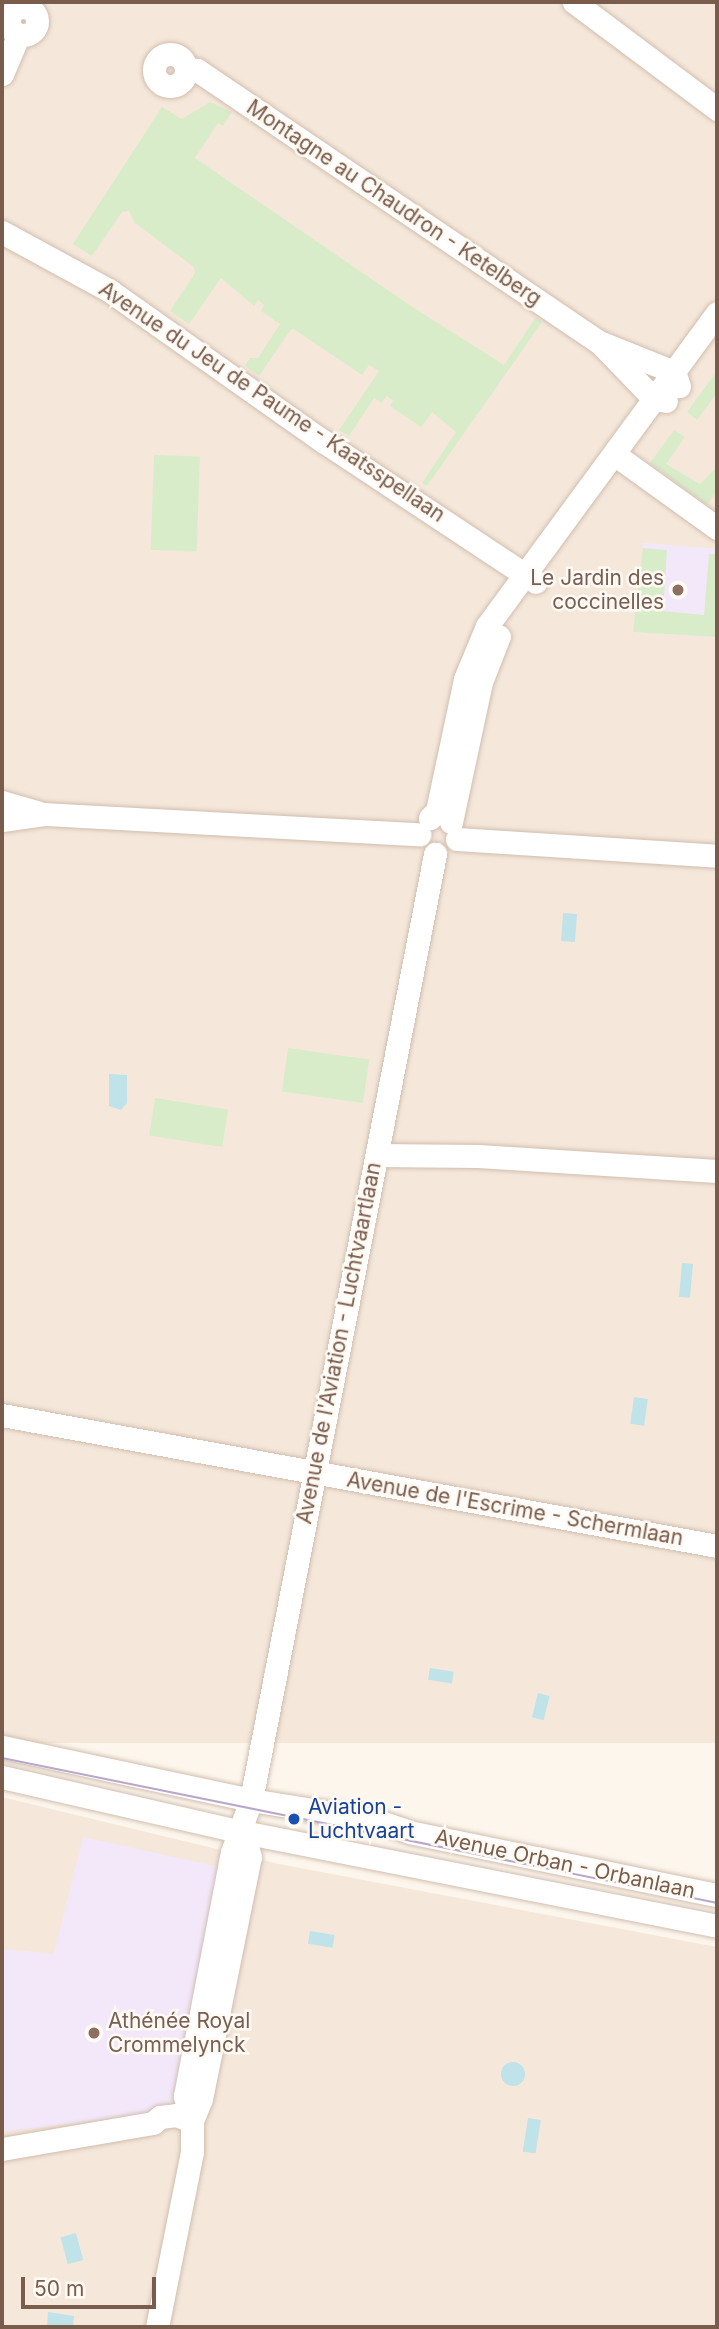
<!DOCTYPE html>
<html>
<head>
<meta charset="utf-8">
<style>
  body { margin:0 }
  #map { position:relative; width:719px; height:2329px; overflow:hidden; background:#fdf6ec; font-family:Inter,sans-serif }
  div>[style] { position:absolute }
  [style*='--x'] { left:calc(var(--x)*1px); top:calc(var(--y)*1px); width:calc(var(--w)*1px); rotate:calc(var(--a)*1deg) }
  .residential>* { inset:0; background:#f5e8da; transform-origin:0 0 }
  .education>* { inset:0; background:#f3e8fa }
  .green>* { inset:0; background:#d8ecc9; transform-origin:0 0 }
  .water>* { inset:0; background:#bfe3e8; transform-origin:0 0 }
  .round { border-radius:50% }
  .roads { filter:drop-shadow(0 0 2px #d1beb0) drop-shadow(0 0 2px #d1beb0) }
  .minor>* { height:23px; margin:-11.5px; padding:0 11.5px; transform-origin:11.5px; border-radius:11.5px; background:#fff }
  .minor>.ring { margin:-11.5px; padding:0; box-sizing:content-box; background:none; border:23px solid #fff; border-radius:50% }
  .tram>* { height:2px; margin:-1px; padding:0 1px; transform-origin:1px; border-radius:1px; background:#b9a8c9 }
  .dots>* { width:19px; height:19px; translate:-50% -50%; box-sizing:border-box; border:4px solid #fffaf3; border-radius:50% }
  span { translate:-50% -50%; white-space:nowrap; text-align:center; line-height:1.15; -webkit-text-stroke:5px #fffaf3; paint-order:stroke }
  .street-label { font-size:21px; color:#7a5c4d }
  .education-label { font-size:21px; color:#785e54 }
  .right { translate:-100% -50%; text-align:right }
  .left { translate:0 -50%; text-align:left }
  .transit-label { font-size:21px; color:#164399 }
  .frame { position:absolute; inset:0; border:4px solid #7a5c4d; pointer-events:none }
  .scale { position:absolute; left:21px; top:2277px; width:135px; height:32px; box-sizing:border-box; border:4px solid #7a5c4d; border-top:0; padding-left:9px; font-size:21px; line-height:24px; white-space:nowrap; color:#7a5c4d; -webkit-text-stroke:5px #fffaf3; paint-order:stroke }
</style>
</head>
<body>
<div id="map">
  <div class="residential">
    <div style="left:2px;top:2px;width:715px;height:1741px"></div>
    <div style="clip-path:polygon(2px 1797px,279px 1864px,717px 1947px,717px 2327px,2px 2327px)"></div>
  </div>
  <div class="education">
    <div style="clip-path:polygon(644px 543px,717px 549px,717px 637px,633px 632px)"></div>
    <div style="clip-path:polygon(83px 1837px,219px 1867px,171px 2111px,2px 2132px,2px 1949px,54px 1954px)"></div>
  </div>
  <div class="green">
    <div style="clip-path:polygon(210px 102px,232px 112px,223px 126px,218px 123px,195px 158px,414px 308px,504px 365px,536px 317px,542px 322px,427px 486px,422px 483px,456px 432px,432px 412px,421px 427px,390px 406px,393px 400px,387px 396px,381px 403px,374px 398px,349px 436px,339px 430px,379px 371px,369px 365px,362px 375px,292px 328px,259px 376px,245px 366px,250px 358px,258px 358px,280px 324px,261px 311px,264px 305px,258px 300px,254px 306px,221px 278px,189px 324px,170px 311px,195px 273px,194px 267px,135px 223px,129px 211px,122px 212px,92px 256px,73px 244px,162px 107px,182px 119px)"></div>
    <div style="clip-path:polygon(717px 371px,717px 393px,697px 420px,687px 412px)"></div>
    <div style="clip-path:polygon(674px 430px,685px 437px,666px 464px,700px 484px,717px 467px,717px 491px,707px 505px,650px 463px)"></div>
    <div style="left:154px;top:455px;width:46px;height:95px;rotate:2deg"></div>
    <div style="clip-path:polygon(643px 548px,667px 550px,663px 611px,704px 615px,709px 554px,717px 554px,717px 637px,633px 632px)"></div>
    <div style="left:288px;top:1048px;width:82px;height:44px;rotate:8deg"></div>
    <div style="left:155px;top:1098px;width:74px;height:38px;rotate:9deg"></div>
  </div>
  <div class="water">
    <div style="left:563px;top:913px;width:14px;height:28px;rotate:4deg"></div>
    <div style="clip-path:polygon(109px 1074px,127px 1075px,127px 1103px,121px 1110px,109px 1106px)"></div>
    <div style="left:682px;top:1263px;width:11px;height:34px;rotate:5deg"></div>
    <div style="left:634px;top:1397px;width:14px;height:27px;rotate:8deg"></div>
    <div style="left:430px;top:1668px;width:24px;height:12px;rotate:9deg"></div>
    <div style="left:538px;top:1693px;width:12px;height:25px;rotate:14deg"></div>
    <div style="left:310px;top:1931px;width:25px;height:13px;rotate:9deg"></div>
    <div class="round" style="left:501px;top:2062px;width:24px;height:24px"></div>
    <div style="left:528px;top:2118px;width:13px;height:34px;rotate:9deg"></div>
    <div style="left:76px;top:2233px;width:28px;height:16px;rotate:75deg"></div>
    <div style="clip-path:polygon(48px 2312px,74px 2316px,73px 2327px,47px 2326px)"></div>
  </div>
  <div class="roads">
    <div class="minor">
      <div style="--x:574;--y:2;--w:179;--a:36.8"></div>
      <div class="ring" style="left:9px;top:7px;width:5px;height:5px"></div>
      <div class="ring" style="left:154px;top:54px;width:9px;height:9px"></div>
      <div style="--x:186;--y:70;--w:11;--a:0"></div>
      <div style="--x:197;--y:70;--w:485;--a:34.1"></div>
      <div style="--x:599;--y:342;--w:81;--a:21.8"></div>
      <div style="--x:674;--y:372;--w:15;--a:70"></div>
      <div style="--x:2;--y:74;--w:43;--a:-67"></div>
      <div style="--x:2;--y:232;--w:123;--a:28.6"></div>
      <div style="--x:110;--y:291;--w:261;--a:35.2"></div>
      <div style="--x:323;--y:441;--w:255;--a:33.5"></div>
      <div style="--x:604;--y:347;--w:72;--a:46.1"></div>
      <div style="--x:654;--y:399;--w:12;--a:9"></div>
      <div style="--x:614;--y:454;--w:127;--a:35.7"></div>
      <div style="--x:2;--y:802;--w:37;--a:16"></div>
      <div style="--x:430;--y:818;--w:10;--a:-45"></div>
      <div style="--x:437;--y:811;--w:135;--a:-78"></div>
      <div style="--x:465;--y:679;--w:57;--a:-67.5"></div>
      <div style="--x:487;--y:626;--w:388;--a:-53.7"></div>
      <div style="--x:2;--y:820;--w:42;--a:-8.1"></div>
      <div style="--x:44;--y:814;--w:376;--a:3.1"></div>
      <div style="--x:451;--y:822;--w:143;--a:-77.9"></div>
      <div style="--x:481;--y:682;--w:49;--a:-68.6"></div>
      <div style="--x:457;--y:839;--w:261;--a:3.7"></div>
      <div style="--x:377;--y:1155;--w:101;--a:0.6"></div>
      <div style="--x:478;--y:1156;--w:239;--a:3.6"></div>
      <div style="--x:2;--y:1415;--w:727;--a:10.38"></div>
      <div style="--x:2;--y:1747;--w:255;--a:12"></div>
      <div style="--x:251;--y:1800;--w:126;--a:9.2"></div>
      <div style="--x:375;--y:1820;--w:36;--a:19"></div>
      <div style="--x:409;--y:1832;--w:314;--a:11.6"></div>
      <div style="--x:2;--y:1777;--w:247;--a:12.9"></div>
      <div style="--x:243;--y:1832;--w:483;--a:11.2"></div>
      <div style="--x:192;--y:2121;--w:24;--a:-68"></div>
      <div style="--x:201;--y:2099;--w:247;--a:-78.6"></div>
      <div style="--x:250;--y:1857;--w:26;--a:-106"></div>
      <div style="--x:2;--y:2149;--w:153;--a:-9.8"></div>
      <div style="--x:153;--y:2123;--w:9;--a:-41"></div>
      <div style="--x:160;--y:2117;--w:16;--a:-7"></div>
      <div style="--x:176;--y:2115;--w:17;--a:21"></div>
      <div style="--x:157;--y:2327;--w:178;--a:-78.7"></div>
      <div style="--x:192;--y:2152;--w:31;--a:-90"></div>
      <div style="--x:192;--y:2121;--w:26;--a:-106"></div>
      <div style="--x:185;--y:2096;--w:248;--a:-79.1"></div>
      <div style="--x:232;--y:1852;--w:55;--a:-69.9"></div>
      <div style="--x:251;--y:1800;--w:964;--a:-78.99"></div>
    </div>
  </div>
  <div class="tram">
    <div style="--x:2;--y:1758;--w:730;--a:11.46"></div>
  </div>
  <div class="dots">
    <div style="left:678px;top:590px;background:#8d6e63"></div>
    <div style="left:294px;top:1819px;background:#1a4fb4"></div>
    <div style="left:94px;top:2033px;background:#8d6e63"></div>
  </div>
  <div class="street-label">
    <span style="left:394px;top:203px;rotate:34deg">Montagne au Chaudron - Ketelberg</span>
    <span style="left:272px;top:402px;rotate:34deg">Avenue du Jeu de Paume - Kaatsspellaan</span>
    <span style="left:339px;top:1343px;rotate:-79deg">Avenue de l'Aviation - Luchtvaartlaan</span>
    <span style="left:515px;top:1509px;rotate:10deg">Avenue de l'Escrime - Schermlaan</span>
    <span style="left:565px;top:1864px;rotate:12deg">Avenue Orban - Orbanlaan</span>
  </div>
  <div class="education-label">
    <span class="right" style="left:664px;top:590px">Le Jardin des<br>coccinelles</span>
    <span class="left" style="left:108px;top:2033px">Athénée Royal<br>Crommelynck</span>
  </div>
  <div class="transit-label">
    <span class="left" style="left:308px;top:1819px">Aviation -<br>Luchtvaart</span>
  </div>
  <div class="frame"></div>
  <div class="scale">50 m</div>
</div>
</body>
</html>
